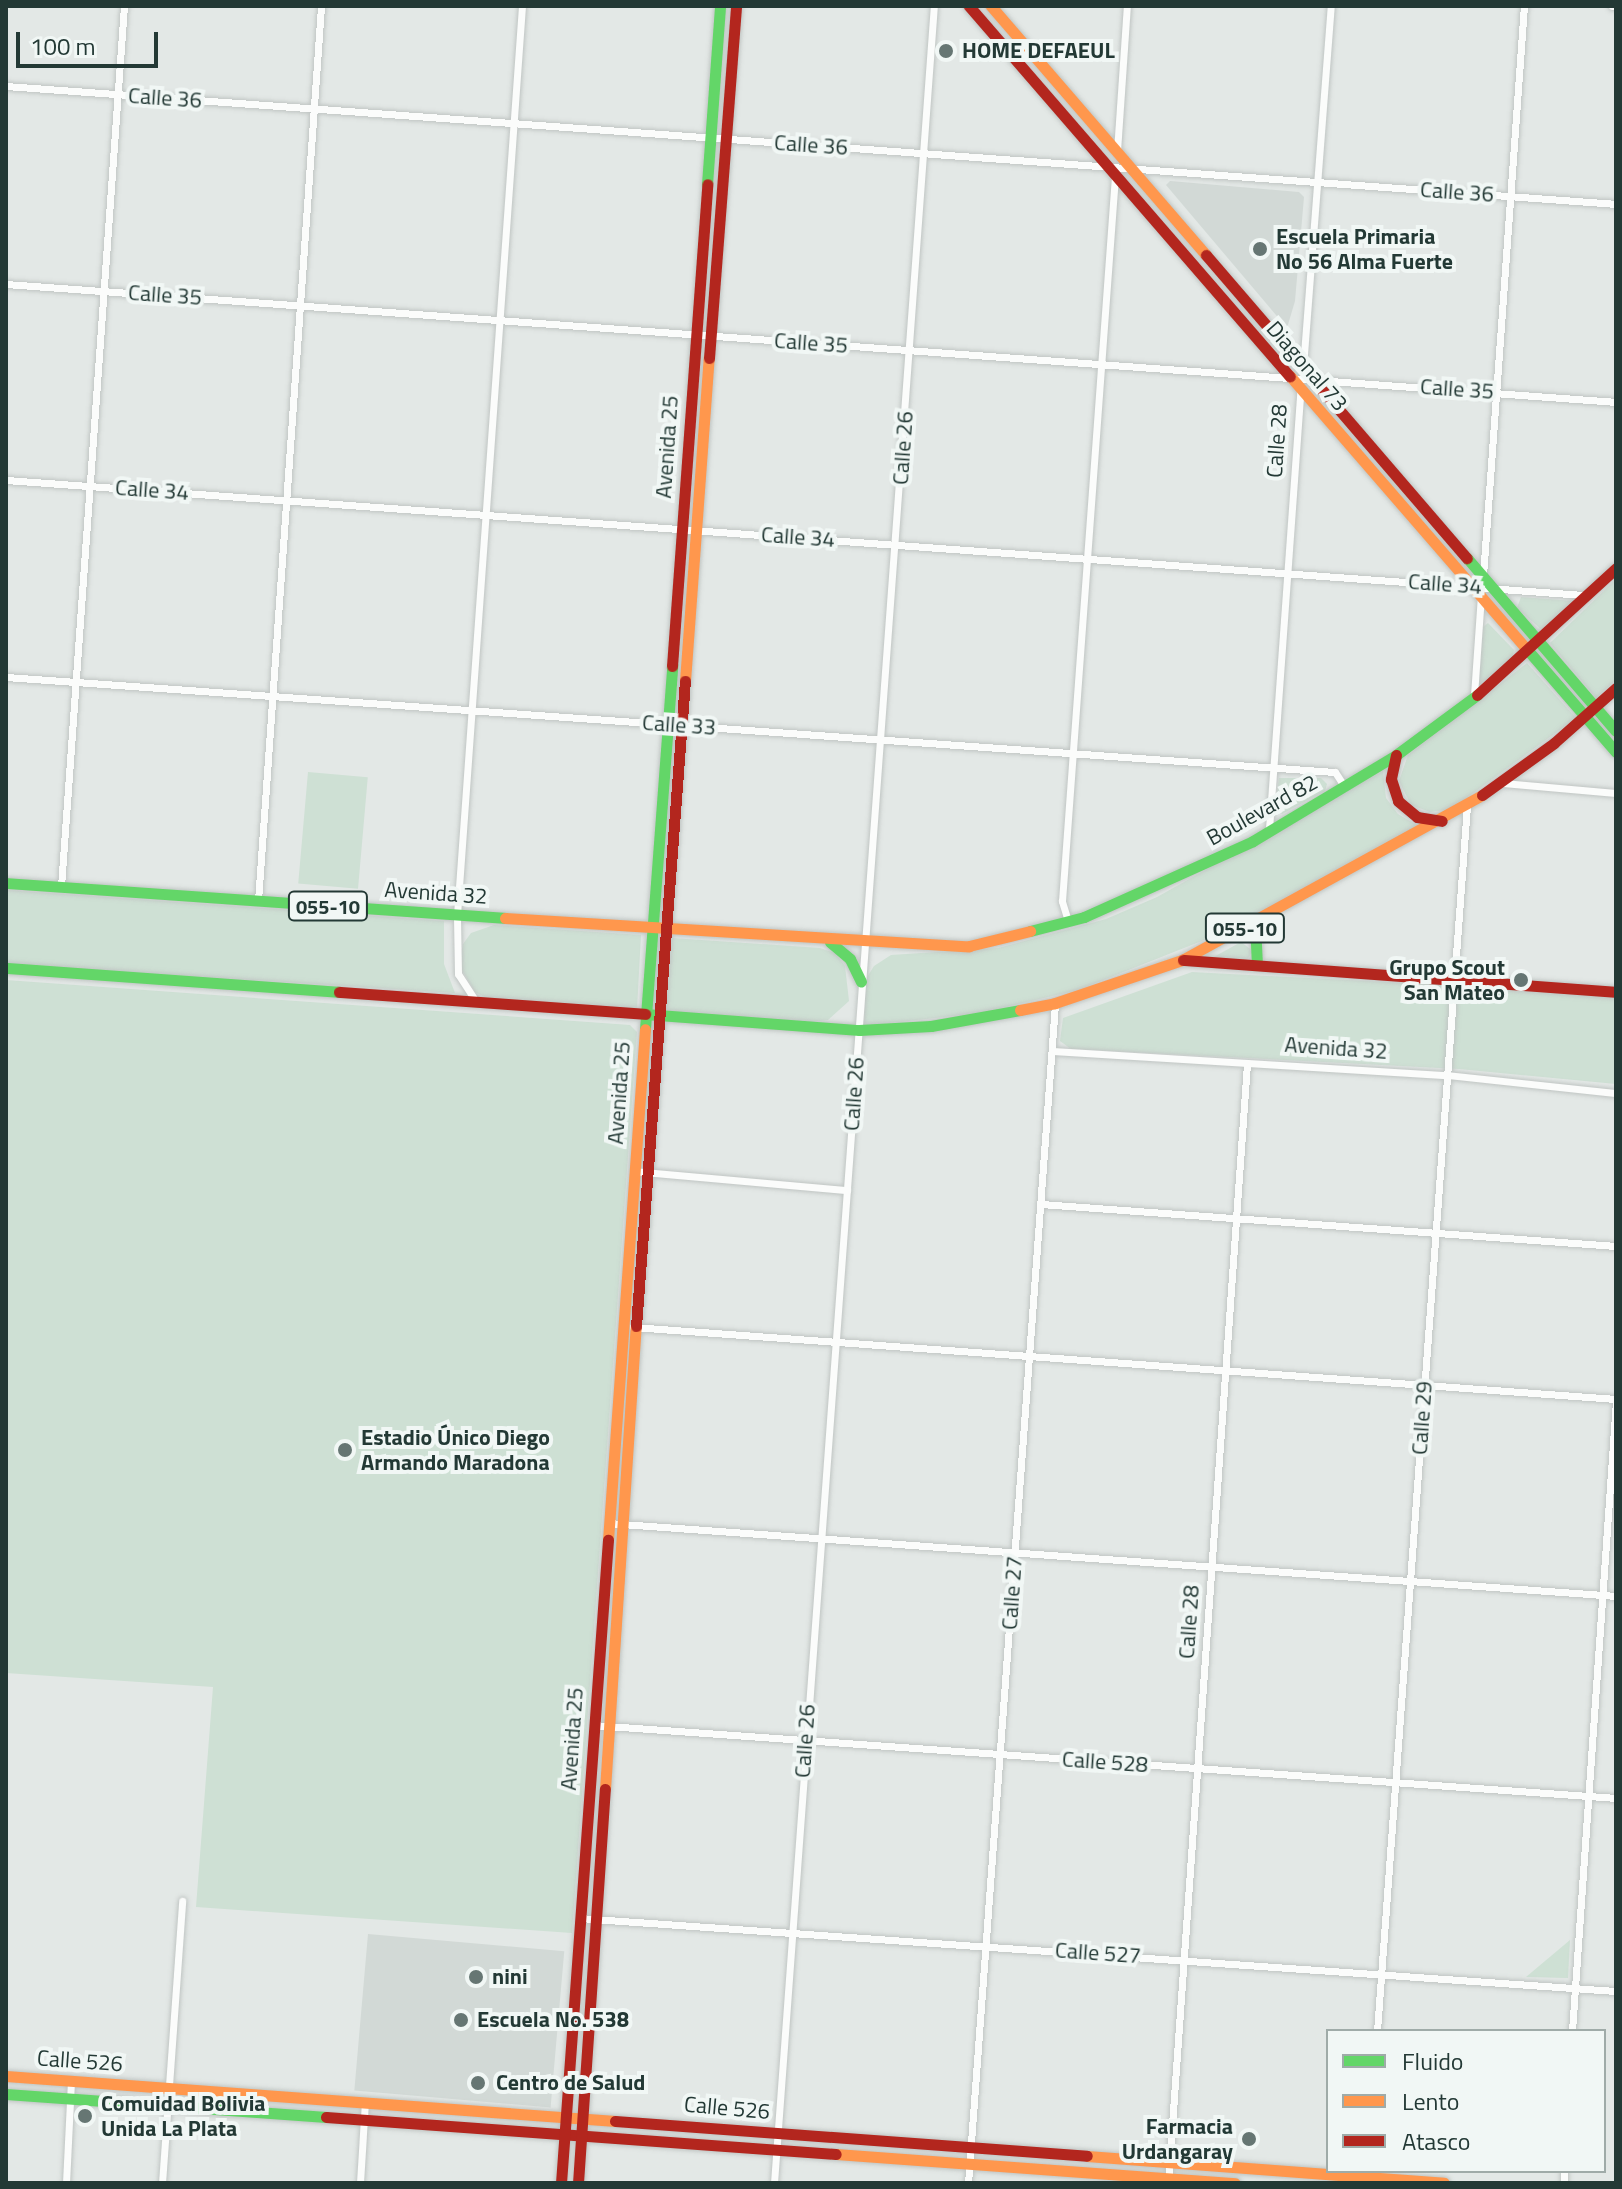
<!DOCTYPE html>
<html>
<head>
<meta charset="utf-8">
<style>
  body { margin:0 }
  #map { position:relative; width:1622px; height:2189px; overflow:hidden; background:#e3e8e6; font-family:"Titillium Web",sans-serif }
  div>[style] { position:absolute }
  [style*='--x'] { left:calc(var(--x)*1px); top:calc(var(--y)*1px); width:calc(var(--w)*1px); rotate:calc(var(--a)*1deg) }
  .built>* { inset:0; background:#d2d9d6; transform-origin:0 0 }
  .green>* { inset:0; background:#cee0d4; transform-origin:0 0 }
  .roads { filter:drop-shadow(0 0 2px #c0c5c3) drop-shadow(0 0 2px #c0c5c3) }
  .street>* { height:7px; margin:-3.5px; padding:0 3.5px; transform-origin:3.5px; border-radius:3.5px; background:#fbfcfb }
  .fast>* { height:11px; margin:-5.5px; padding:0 5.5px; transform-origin:5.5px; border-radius:5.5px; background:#63d668 }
  .slow>* { height:11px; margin:-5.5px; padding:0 5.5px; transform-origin:5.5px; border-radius:5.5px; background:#ff974d }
  .jam>* { height:11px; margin:-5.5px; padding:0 5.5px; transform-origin:5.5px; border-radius:5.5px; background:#b3261e }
  .dots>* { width:22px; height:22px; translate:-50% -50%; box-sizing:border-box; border:4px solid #f1f7f5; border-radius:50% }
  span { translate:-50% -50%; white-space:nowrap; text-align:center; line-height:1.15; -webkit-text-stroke:8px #f1f7f5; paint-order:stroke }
  .shield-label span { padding:2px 6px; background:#f1f7f5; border:2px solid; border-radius:6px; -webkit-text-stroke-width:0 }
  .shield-label { font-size:20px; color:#233935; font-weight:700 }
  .poi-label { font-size:22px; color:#233935; font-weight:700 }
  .left { translate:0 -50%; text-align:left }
  .right { translate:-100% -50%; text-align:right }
  .street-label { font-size:22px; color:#233935 }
  .frame { position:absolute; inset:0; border:8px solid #233935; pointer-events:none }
  .legend { position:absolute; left:1326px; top:2029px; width:280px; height:144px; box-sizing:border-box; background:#f1f7f5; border:2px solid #9faba8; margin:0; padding:10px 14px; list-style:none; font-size:24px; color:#233935 }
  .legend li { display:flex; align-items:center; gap:16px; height:40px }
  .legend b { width:40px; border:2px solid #9faba8 }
  .scale { position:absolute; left:16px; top:32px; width:142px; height:36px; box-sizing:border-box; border:4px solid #233935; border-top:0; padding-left:10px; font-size:24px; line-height:28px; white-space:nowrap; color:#233935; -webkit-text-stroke:6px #f1f7f5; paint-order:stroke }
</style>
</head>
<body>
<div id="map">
  <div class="built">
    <div style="clip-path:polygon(1170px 181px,1299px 192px,1304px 197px,1295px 301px,1287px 328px,1166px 185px)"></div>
    <div style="left:368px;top:1934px;width:197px;height:157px;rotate:5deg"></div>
  </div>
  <div class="green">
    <div style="clip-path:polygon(1616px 579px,1616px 680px,1596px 698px,1550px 643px)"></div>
    <div style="clip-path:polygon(1521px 597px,1574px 601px,1542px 630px,1517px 608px)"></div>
    <div style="clip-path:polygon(1488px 623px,1514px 650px,1512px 659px,1479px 685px,1483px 627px)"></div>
    <div style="clip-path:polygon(1527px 663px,1576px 718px,1451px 809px,1430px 812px,1411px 805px,1399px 781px,1408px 755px)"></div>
    <div style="clip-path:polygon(1383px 771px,1386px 798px,1398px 814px,1418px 826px,1227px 931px,1078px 990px,979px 1013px,864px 1026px,866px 979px,874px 966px,891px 955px,998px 948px,1106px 919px,1157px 897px)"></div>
    <div style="left:308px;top:772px;width:60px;height:112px;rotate:5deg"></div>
    <div style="clip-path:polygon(1279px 778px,1321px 778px,1327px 784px,1325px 791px,1282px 814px,1275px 810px)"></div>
    <div style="clip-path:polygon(6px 890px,444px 921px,444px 964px,455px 993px,6px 964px)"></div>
    <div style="clip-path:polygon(494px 925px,641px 935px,637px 1009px,487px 998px,475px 992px,459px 965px,463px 944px,471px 933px)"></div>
    <div style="clip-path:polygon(672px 938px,820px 948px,835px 953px,845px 966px,849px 1001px,828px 1020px,812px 1022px,666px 1011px)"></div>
    <div style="clip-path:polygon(1241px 942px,1253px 951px,1246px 961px,1212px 958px)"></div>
    <div style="clip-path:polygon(1192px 972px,1616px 994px,1616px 1084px,1459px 1069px,1071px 1049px,1060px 1041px,1063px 1018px)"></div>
    <div style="clip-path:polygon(6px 980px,630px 1025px,637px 1032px,572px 1933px,196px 1907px,213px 1687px,6px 1673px)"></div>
    <div style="clip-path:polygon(1570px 1940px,1568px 1978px,1526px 1977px)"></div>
  </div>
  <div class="roads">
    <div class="street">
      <div style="--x:1612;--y:6;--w:4;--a:0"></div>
      <div style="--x:6;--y:86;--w:1614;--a:4.19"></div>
      <div style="--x:1117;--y:151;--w:145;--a:-86.1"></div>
      <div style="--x:6;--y:284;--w:1614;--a:4.19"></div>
      <div style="--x:1303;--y:367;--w:362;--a:-85.6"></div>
      <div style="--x:6;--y:480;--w:1583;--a:4.17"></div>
      <div style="--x:1483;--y:576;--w:571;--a:-85.89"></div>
      <div style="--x:6;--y:677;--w:1332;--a:4.09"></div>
      <div style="--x:1335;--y:772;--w:17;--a:57"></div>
      <div style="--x:1474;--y:695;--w:99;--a:-86"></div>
      <div style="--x:1503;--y:783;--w:113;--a:5.1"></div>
      <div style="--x:1269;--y:829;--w:443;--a:-85.9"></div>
      <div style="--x:61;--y:887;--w:883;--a:-85.91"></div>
      <div style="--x:258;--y:901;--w:897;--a:-85.97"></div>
      <div style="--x:1068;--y:921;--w:21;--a:-107"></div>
      <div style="--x:1062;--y:901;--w:728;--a:-85.82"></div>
      <div style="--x:475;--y:1000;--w:31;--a:-123"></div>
      <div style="--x:458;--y:974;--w:59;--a:-91"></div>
      <div style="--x:457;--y:915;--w:911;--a:-85.91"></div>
      <div style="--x:1052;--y:1051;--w:396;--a:3.5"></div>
      <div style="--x:1447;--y:1075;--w:170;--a:6.1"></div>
      <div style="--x:633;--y:1171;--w:215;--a:5.1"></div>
      <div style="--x:1041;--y:1204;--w:577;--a:4.18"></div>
      <div style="--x:633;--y:1327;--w:986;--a:4.19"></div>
      <div style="--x:608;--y:1523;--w:1011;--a:4.14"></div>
      <div style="--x:593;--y:1725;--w:1026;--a:4.08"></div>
      <div style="--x:579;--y:1918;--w:1040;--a:4.03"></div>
      <div style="--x:1377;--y:2031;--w:1228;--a:-85.8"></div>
      <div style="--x:1572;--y:2031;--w:633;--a:-86.01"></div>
      <div style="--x:1168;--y:2182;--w:1122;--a:-85.96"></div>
      <div style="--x:66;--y:2183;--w:102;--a:-87.2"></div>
      <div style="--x:162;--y:2183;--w:283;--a:-85.9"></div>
      <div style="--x:360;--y:2183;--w:81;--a:-86.5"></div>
      <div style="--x:774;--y:2183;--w:2183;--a:-85.8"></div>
      <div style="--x:968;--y:2183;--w:1183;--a:-85.78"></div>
      <div style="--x:1368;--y:2183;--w:12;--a:-85"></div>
      <div style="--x:1564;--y:2183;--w:12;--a:-90"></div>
    </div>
    <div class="fast">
      <div style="--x:707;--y:184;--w:178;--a:-85.8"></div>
      <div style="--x:1467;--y:558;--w:228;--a:49.3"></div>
      <div style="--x:1525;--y:647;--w:139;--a:49.1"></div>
      <div style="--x:6;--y:883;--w:500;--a:4.01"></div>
      <div style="--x:1255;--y:923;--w:42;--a:87.3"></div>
      <div style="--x:1030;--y:931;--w:56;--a:-14.5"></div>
      <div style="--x:1084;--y:917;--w:185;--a:-24.2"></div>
      <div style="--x:1253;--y:841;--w:167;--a:-31"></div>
      <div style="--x:1396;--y:755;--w:101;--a:-36.5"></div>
      <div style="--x:830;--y:942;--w:26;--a:40"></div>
      <div style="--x:850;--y:959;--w:25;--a:64"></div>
      <div style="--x:6;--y:968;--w:334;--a:4.1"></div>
      <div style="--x:645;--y:1014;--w:215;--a:4.3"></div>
      <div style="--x:859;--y:1030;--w:72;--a:-3.2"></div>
      <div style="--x:931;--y:1026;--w:90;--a:-10.2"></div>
      <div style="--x:645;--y:1029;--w:364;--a:-85.7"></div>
      <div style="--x:6;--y:2094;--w:321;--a:4.1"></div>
    </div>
    <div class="slow">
      <div style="--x:991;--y:6;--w:329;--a:49.2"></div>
      <div style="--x:1290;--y:376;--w:359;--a:49.1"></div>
      <div style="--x:685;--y:681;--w:324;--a:-85.8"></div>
      <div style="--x:505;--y:918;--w:465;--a:3.5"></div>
      <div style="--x:969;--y:946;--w:63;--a:-13.8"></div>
      <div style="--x:1020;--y:1010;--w:36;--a:-11"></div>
      <div style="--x:1055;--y:1003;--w:134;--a:-18.7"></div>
      <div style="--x:1182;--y:960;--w:342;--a:-28.8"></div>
      <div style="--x:608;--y:1540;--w:512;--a:-85.86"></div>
      <div style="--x:605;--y:1789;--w:464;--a:-86.2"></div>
      <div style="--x:6;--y:2076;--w:611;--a:4.23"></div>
      <div style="--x:836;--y:2154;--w:400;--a:4.2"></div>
      <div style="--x:1087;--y:2156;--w:358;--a:4.3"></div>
    </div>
    <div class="jam">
      <div style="--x:969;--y:6;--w:490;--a:49.1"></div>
      <div style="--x:1206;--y:255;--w:400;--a:49.3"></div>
      <div style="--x:709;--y:358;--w:353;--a:-85.6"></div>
      <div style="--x:672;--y:666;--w:483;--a:-85.8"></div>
      <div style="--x:1477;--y:695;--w:188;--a:-42.4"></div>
      <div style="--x:1396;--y:755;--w:25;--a:102"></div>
      <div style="--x:1391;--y:779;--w:23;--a:72"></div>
      <div style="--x:1398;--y:801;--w:25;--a:40"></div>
      <div style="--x:1417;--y:817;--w:25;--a:9"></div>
      <div style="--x:1482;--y:795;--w:89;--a:-35.8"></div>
      <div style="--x:1554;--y:743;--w:83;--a:-41.6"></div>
      <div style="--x:1183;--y:960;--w:434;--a:4.2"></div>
      <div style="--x:339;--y:992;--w:307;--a:4.1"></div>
      <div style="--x:636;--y:1326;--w:647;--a:-85.66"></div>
      <div style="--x:326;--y:2117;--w:511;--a:4.15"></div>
      <div style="--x:615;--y:2121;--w:473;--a:4.2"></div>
      <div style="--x:561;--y:2183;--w:645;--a:-85.82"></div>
      <div style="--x:578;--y:2183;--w:395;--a:-86.1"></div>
    </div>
  </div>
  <div class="dots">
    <div style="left:946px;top:51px;background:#667673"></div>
    <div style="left:1260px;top:249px;background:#667673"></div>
    <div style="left:1521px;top:980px;background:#667673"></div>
    <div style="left:345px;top:1450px;background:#667673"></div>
    <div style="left:476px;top:1977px;background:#667673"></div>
    <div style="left:461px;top:2020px;background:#667673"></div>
    <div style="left:478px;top:2083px;background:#667673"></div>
    <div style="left:85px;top:2116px;background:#667673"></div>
    <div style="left:1249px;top:2139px;background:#667673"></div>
  </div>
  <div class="shield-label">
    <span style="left:328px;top:906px">055-10</span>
    <span style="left:1245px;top:928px">055-10</span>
  </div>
  <div class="poi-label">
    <span class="left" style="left:962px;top:51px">HOME DEFAEUL</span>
    <span class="left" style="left:1276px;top:249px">Escuela Primaria<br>No 56 Alma Fuerte</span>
    <span class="right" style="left:1505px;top:980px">Grupo Scout<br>San Mateo</span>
    <span class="left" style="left:361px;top:1450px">Estadio Único Diego<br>Armando Maradona</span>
    <span class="left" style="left:492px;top:1977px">nini</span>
    <span class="left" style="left:477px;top:2020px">Escuela No. 538</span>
    <span class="left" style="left:496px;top:2083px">Centro de Salud</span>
    <span class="left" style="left:101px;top:2116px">Comuidad Bolivia<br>Unida La Plata</span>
    <span class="right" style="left:1233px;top:2139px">Farmacia<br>Urdangaray</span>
  </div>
  <div class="street-label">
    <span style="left:165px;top:98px;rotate:4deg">Calle 36</span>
    <span style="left:811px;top:145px;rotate:4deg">Calle 36</span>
    <span style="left:1457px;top:192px;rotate:4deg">Calle 36</span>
    <span style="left:165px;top:295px;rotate:4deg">Calle 35</span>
    <span style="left:811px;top:343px;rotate:4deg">Calle 35</span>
    <span style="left:1307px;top:366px;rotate:49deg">Diagonal 73</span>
    <span style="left:1457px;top:389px;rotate:4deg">Calle 35</span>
    <span style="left:1277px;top:441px;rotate:-86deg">Calle 28</span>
    <span style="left:667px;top:447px;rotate:-86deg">Avenida 25</span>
    <span style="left:903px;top:448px;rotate:-86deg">Calle 26</span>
    <span style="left:152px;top:490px;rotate:4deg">Calle 34</span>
    <span style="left:798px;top:537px;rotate:4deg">Calle 34</span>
    <span style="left:1445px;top:584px;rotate:4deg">Calle 34</span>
    <span style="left:679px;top:725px;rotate:4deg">Calle 33</span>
    <span style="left:1262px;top:810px;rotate:-29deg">Boulevard 82</span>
    <span style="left:436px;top:893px;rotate:4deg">Avenida 32</span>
    <span style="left:1336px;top:1048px;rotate:4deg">Avenida 32</span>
    <span style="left:619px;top:1093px;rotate:-86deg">Avenida 25</span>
    <span style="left:854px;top:1094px;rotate:-86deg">Calle 26</span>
    <span style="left:1422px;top:1418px;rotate:-86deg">Calle 29</span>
    <span style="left:1012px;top:1593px;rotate:-86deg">Calle 27</span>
    <span style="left:1189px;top:1622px;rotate:-86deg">Calle 28</span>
    <span style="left:572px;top:1739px;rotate:-86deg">Avenida 25</span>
    <span style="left:805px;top:1741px;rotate:-86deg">Calle 26</span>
    <span style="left:1105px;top:1762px;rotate:4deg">Calle 528</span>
    <span style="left:1098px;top:1953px;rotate:4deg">Calle 527</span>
    <span style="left:80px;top:2061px;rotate:4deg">Calle 526</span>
    <span style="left:727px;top:2108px;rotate:5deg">Calle 526</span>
  </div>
  <div class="frame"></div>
  <ul class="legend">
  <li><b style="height:10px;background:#63d668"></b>Fluido</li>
  <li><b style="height:10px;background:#ff974d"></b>Lento</li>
  <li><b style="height:10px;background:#b3261e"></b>Atasco</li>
  </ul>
  <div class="scale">100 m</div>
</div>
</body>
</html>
